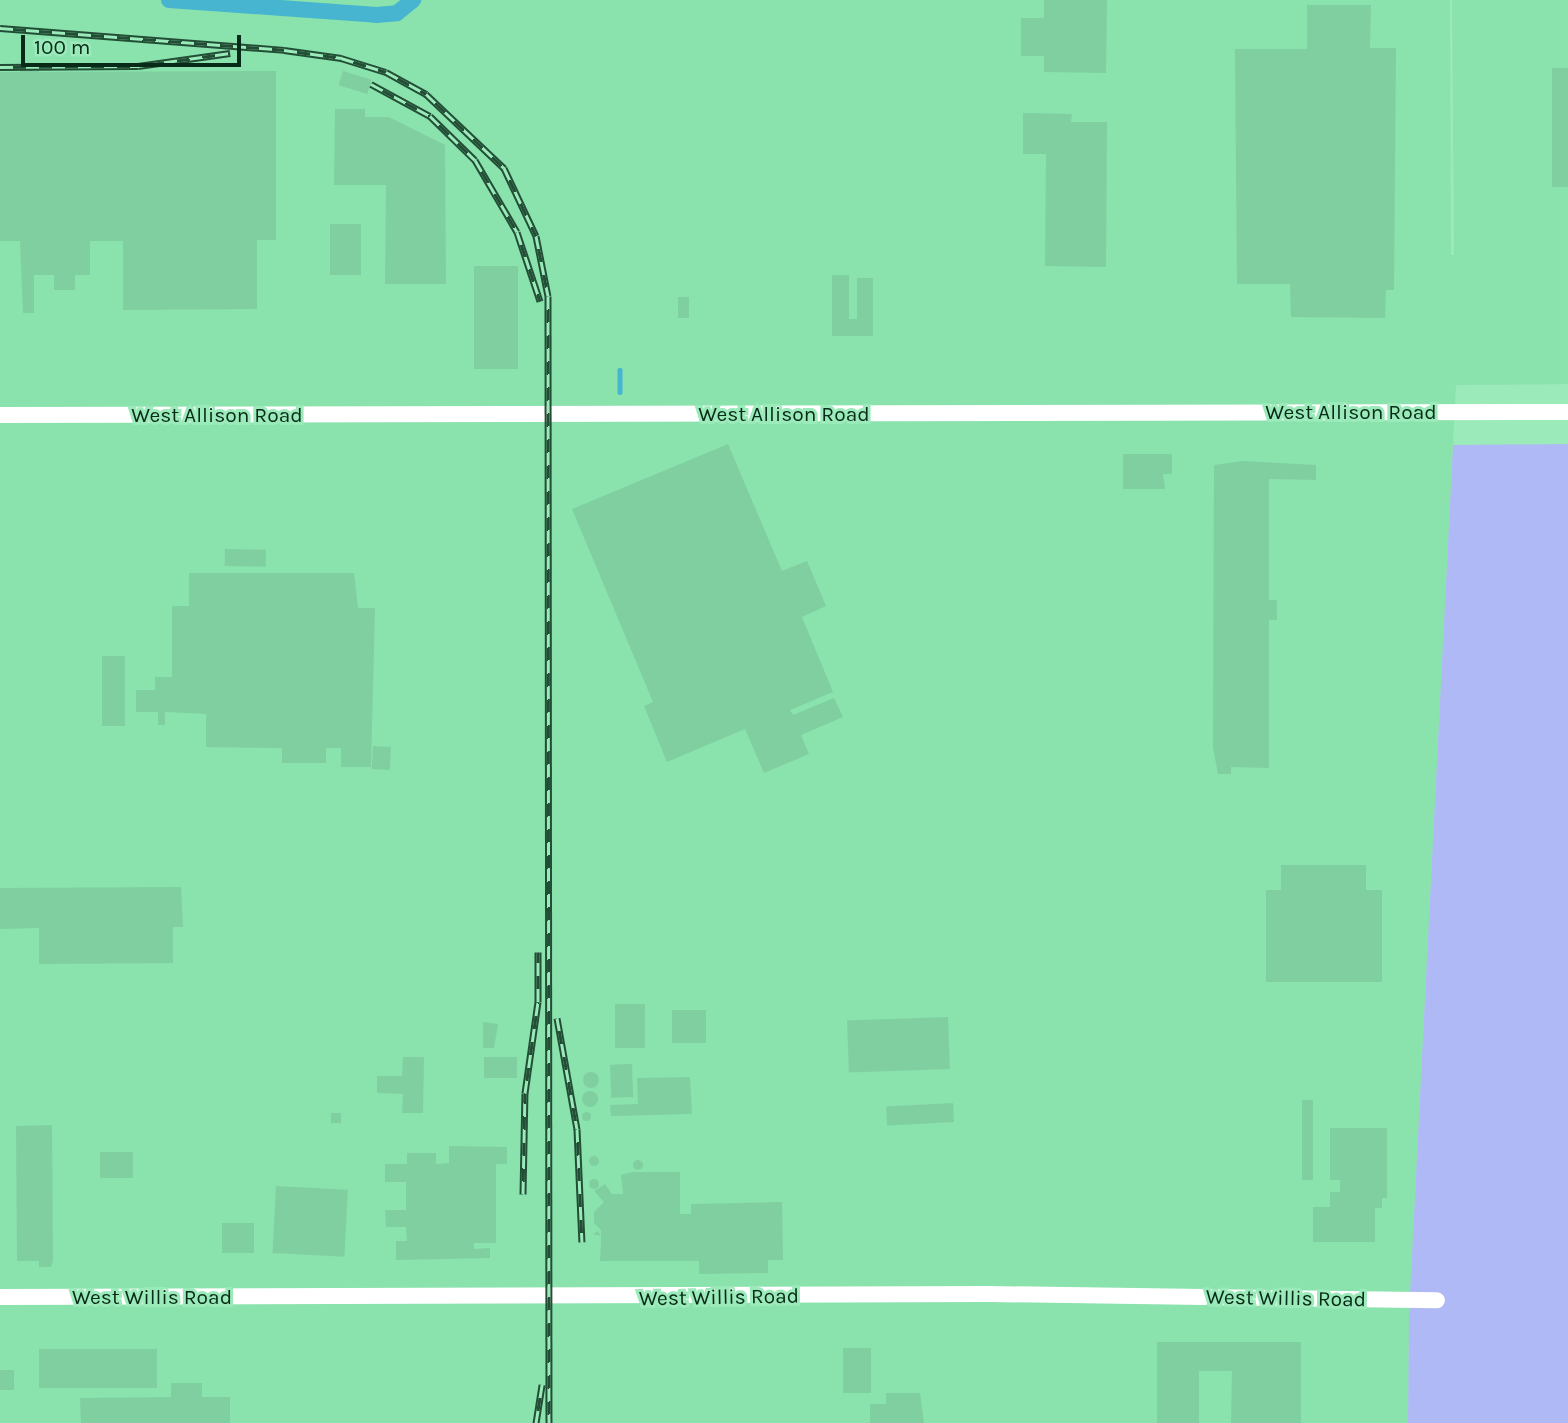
<!DOCTYPE html>
<html>
<head>
<meta charset="utf-8">
<style>
  body { margin:0 }
  #map { position:relative; width:1568px; height:1423px; overflow:hidden; background:#9beaba; font-family:Karla,sans-serif }
  div>[style] { position:absolute }
  [style*='--x'] { left:calc(var(--x)*1px); top:calc(var(--y)*1px); width:calc(var(--w)*1px); rotate:calc(var(--a)*1deg) }
  .built>* { inset:0; background:#8ae2ad }
  .green>* { inset:0; background:#afb9f5 }
  .stream>* { height:4.5px; margin:-2.25px; padding:0 2.25px; transform-origin:2.25px; border-radius:2.25px; background:#47b5cf }
  .canal>* { height:16px; margin:-8px; padding:0 8px; transform-origin:8px; border-radius:8px; background:#47b5cf }
  .building>* { inset:0; background:#80cfa0; transform-origin:0 0 }
  .round { border-radius:50% }
  .minor>* { height:16px; margin:-8px; padding:0 8px; transform-origin:8px; border-radius:8px; background:#fff }
  .rail>* { height:7px; margin-top:-3.5px; transform-origin:0; background:repeating-linear-gradient(90deg,#9beaba 0 13px,#234e36 0 26px); box-sizing:border-box; border-block:2px solid #234e36 }
  span { translate:-50% -50%; white-space:nowrap; text-align:center; line-height:1.15; -webkit-text-stroke:6px #9beaba; paint-order:stroke }
  .street-label { font-size:21px; color:#082a18 }
  .scale { position:absolute; left:21px; top:35px; width:220px; height:32px; box-sizing:border-box; border:4px solid #082a18; border-top:0; padding-left:9px; font-size:21px; line-height:24px; white-space:nowrap; color:#082a18; -webkit-text-stroke:5px #9beaba; paint-order:stroke }
</style>
</head>
<body>
<div id="map">
  <div class="built">
    <div style="clip-path:polygon(0 0,1450px 0,1451px 255px,1454px 255px,1452px 0,1568px 0,1568px 384px,1456px 385px,1409px 1314px,1408px 1423px,0 1423px)"></div>
  </div>
  <div class="green">
    <div style="clip-path:polygon(1568px 444px,1568px 1423px,1408px 1423px,1409px 1314px,1453px 445px)"></div>
  </div>
  <div class="stream">
    <div style="--x:620;--y:370;--w:22;--a:90"></div>
  </div>
  <div class="canal">
    <div style="--x:169;--y:0;--w:208;--a:4.1"></div>
    <div style="--x:376;--y:15;--w:21;--a:-5"></div>
    <div style="--x:397;--y:13;--w:21;--a:-39"></div>
  </div>
  <div class="building">
    <div style="clip-path:polygon(1044px 0,1107px 0,1106px 73px,1044px 72px,1044px 56px,1021px 56px,1021px 18px,1044px 18px)"></div>
    <div style="clip-path:polygon(1307px 5px,1371px 5px,1370px 48px,1396px 48px,1394px 290px,1386px 290px,1385px 318px,1291px 317px,1290px 284px,1237px 284px,1235px 49px,1307px 49px)"></div>
    <div style="clip-path:polygon(20px 64px,39px 64px,39px 72px,276px 71px,276px 240px,257px 240px,257px 309px,123px 310px,123px 241px,90px 241px,90px 275px,75px 275px,75px 290px,54px 290px,54px 275px,34px 275px,34px 313px,23px 313px,20px 241px,0 241px,0 72px,20px 72px)"></div>
    <div style="left:1552px;top:68px;width:16px;height:119px"></div>
    <div style="left:343px;top:71px;width:30px;height:15px;rotate:17deg"></div>
    <div style="clip-path:polygon(335px 109px,365px 109px,365px 117px,389px 117px,445px 145px,446px 284px,385px 284px,386px 185px,334px 185px)"></div>
    <div style="clip-path:polygon(1023px 113px,1072px 114px,1071px 122px,1107px 122px,1106px 267px,1045px 266px,1046px 154px,1023px 154px)"></div>
    <div style="left:330px;top:224px;width:31px;height:51px"></div>
    <div style="left:474px;top:266px;width:44px;height:103px"></div>
    <div style="clip-path:polygon(832px 275px,849px 275px,849px 319px,857px 319px,857px 278px,873px 278px,873px 336px,832px 336px)"></div>
    <div style="left:678px;top:297px;width:11px;height:21px"></div>
    <div style="clip-path:polygon(728px 444px,782px 571px,807px 561px,826px 606px,802px 617px,833px 692px,790px 710px,793px 715px,834px 698px,843px 717px,801px 735px,809px 754px,764px 773px,745px 729px,667px 762px,644px 706px,653px 702px,572px 509px)"></div>
    <div style="clip-path:polygon(1123px 454px,1172px 454px,1172px 474px,1163px 474px,1165px 489px,1123px 489px)"></div>
    <div style="clip-path:polygon(1243px 461px,1316px 465px,1316px 480px,1269px 479px,1269px 600px,1277px 600px,1277px 620px,1269px 620px,1269px 768px,1231px 767px,1231px 774px,1218px 774px,1213px 748px,1214px 465px)"></div>
    <div style="left:225px;top:549px;width:41px;height:17px;rotate:1deg"></div>
    <div style="clip-path:polygon(189px 573px,354px 573px,358px 608px,375px 608px,371px 767px,341px 767px,341px 748px,326px 748px,326px 763px,282px 763px,282px 748px,206px 747px,206px 714px,165px 712px,165px 725px,158px 725px,158px 712px,136px 712px,136px 690px,155px 690px,155px 677px,172px 677px,172px 606px,189px 606px)"></div>
    <div style="left:102px;top:656px;width:23px;height:70px"></div>
    <div style="left:373px;top:746px;width:18px;height:23px;rotate:3deg"></div>
    <div style="clip-path:polygon(1281px 865px,1366px 865px,1366px 890px,1382px 890px,1382px 982px,1266px 982px,1266px 890px,1281px 890px)"></div>
    <div style="clip-path:polygon(181px 887px,183px 927px,173px 927px,173px 963px,39px 964px,39px 928px,0 929px,0 888px)"></div>
    <div style="left:615px;top:1004px;width:30px;height:44px"></div>
    <div style="left:672px;top:1010px;width:34px;height:33px"></div>
    <div style="left:948px;top:1017px;width:52px;height:101px;rotate:88deg"></div>
    <div style="clip-path:polygon(483px 1022px,498px 1024px,494px 1048px,483px 1048px)"></div>
    <div style="clip-path:polygon(403px 1057px,424px 1057px,423px 1113px,402px 1113px,403px 1094px,377px 1093px,377px 1076px,402px 1076px)"></div>
    <div style="left:517px;top:1057px;width:21px;height:33px;rotate:90deg"></div>
    <div style="left:632px;top:1064px;width:33px;height:22px;rotate:88deg"></div>
    <div class="round" style="left:583px;top:1072px;width:16px;height:16px"></div>
    <div style="clip-path:polygon(690px 1077px,692px 1114px,611px 1116px,610px 1105px,638px 1104px,637px 1078px)"></div>
    <div class="round" style="left:582px;top:1091px;width:16px;height:16px"></div>
    <div style="left:1302px;top:1100px;width:11px;height:80px"></div>
    <div style="left:953px;top:1103px;width:19px;height:67px;rotate:87deg"></div>
    <div class="round" style="left:581.5px;top:1111.5px;width:9px;height:9px"></div>
    <div style="left:331px;top:1113px;width:10px;height:10px"></div>
    <div style="clip-path:polygon(52px 1125px,53px 1261px,51px 1267px,39px 1267px,39px 1261px,17px 1261px,16px 1126px)"></div>
    <div style="clip-path:polygon(1330px 1128px,1387px 1128px,1387px 1198px,1382px 1198px,1382px 1208px,1375px 1208px,1375px 1242px,1313px 1242px,1313px 1207px,1330px 1207px,1330px 1192px,1340px 1192px,1340px 1180px,1330px 1180px)"></div>
    <div style="clip-path:polygon(449px 1146px,507px 1147px,507px 1164px,496px 1164px,496px 1243px,474px 1243px,474px 1249px,490px 1248px,490px 1258px,396px 1260px,396px 1241px,407px 1241px,406px 1227px,386px 1227px,385px 1210px,406px 1210px,406px 1182px,385px 1182px,385px 1164px,407px 1164px,407px 1153px,436px 1153px,436px 1164px,449px 1163px)"></div>
    <div style="left:133px;top:1152px;width:26px;height:33px;rotate:90deg"></div>
    <div class="round" style="left:589px;top:1156px;width:10px;height:10px"></div>
    <div class="round" style="left:633px;top:1160px;width:10px;height:10px"></div>
    <div style="clip-path:polygon(632px 1172px,680px 1172px,680px 1214px,691px 1214px,691px 1204px,782px 1202px,783px 1260px,768px 1260px,768px 1273px,699px 1274px,699px 1261px,600px 1261px,601px 1243px,594px 1241px,601px 1243px,601px 1236px,593px 1234px,598px 1231px,601px 1236px,601px 1230px,594px 1223px,594px 1212px,604px 1202px,594px 1191px,605px 1184px,612px 1194px,623px 1194px,621px 1175px)"></div>
    <div class="round" style="left:589px;top:1179px;width:10px;height:10px"></div>
    <div style="left:276px;top:1186px;width:72px;height:67px;rotate:3deg"></div>
    <div style="left:222px;top:1223px;width:32px;height:30px"></div>
    <div style="clip-path:polygon(1157px 1342px,1301px 1342px,1301px 1423px,1231px 1423px,1232px 1371px,1199px 1371px,1199px 1423px,1157px 1423px)"></div>
    <div style="left:843px;top:1348px;width:28px;height:45px"></div>
    <div style="left:157px;top:1349px;width:39px;height:118px;rotate:90deg"></div>
    <div style="left:0;top:1370px;width:14px;height:20px"></div>
    <div style="clip-path:polygon(171px 1383px,202px 1383px,202px 1397px,230px 1397px,230px 1423px,81px 1423px,80px 1398px,171px 1397px)"></div>
    <div style="clip-path:polygon(886px 1393px,920px 1393px,924px 1423px,870px 1423px,870px 1404px,886px 1404px)"></div>
  </div>
  <div class="minor">
    <div style="--x:0;--y:415;--w:1568;--a:-0.11"></div>
    <div style="--x:0;--y:1297;--w:990;--a:-0.17"></div>
    <div style="--x:990;--y:1294;--w:447;--a:0.8"></div>
  </div>
  <div class="rail">
    <div style="--x:0;--y:28;--w:285;--a:4.4"></div>
    <div style="--x:284;--y:50;--w:58;--a:8"></div>
    <div style="--x:341;--y:58;--w:47;--a:17.3"></div>
    <div style="--x:386;--y:72;--w:46;--a:28.8"></div>
    <div style="--x:426;--y:94;--w:108;--a:43.5"></div>
    <div style="--x:504;--y:168;--w:75;--a:64.8"></div>
    <div style="--x:536;--y:236;--w:61;--a:78.7"></div>
    <div style="--x:548;--y:296;--w:1127;--a:89.95"></div>
    <div style="--x:0;--y:67;--w:138;--a:-0.4"></div>
    <div style="--x:138;--y:66;--w:93;--a:-8"></div>
    <div style="--x:371;--y:84;--w:67;--a:28.5"></div>
    <div style="--x:430;--y:116;--w:63;--a:44.4"></div>
    <div style="--x:475;--y:160;--w:83;--a:59.7"></div>
    <div style="--x:517;--y:232;--w:73;--a:71.6"></div>
    <div style="--x:557;--y:1018;--w:113;--a:79.8"></div>
    <div style="--x:577;--y:1129;--w:113;--a:87.5"></div>
    <div style="--x:523;--y:1194;--w:101;--a:-88.9"></div>
    <div style="--x:525;--y:1093;--w:92;--a:-81.9"></div>
    <div style="--x:538;--y:1002;--w:50;--a:-90"></div>
    <div style="--x:536;--y:1423;--w:39;--a:-81"></div>
  </div>
  <div class="street-label">
    <span style="left:1351px;top:412px">West Allison Road</span>
    <span style="left:784px;top:414px">West Allison Road</span>
    <span style="left:217px;top:415px">West Allison Road</span>
    <span style="left:152px;top:1297px">West Willis Road</span>
    <span style="left:719px;top:1297px;rotate:-1deg">West Willis Road</span>
    <span style="left:1286px;top:1298px;rotate:1deg">West Willis Road</span>
  </div>
  <div class="scale">100 m</div>
</div>
</body>
</html>
